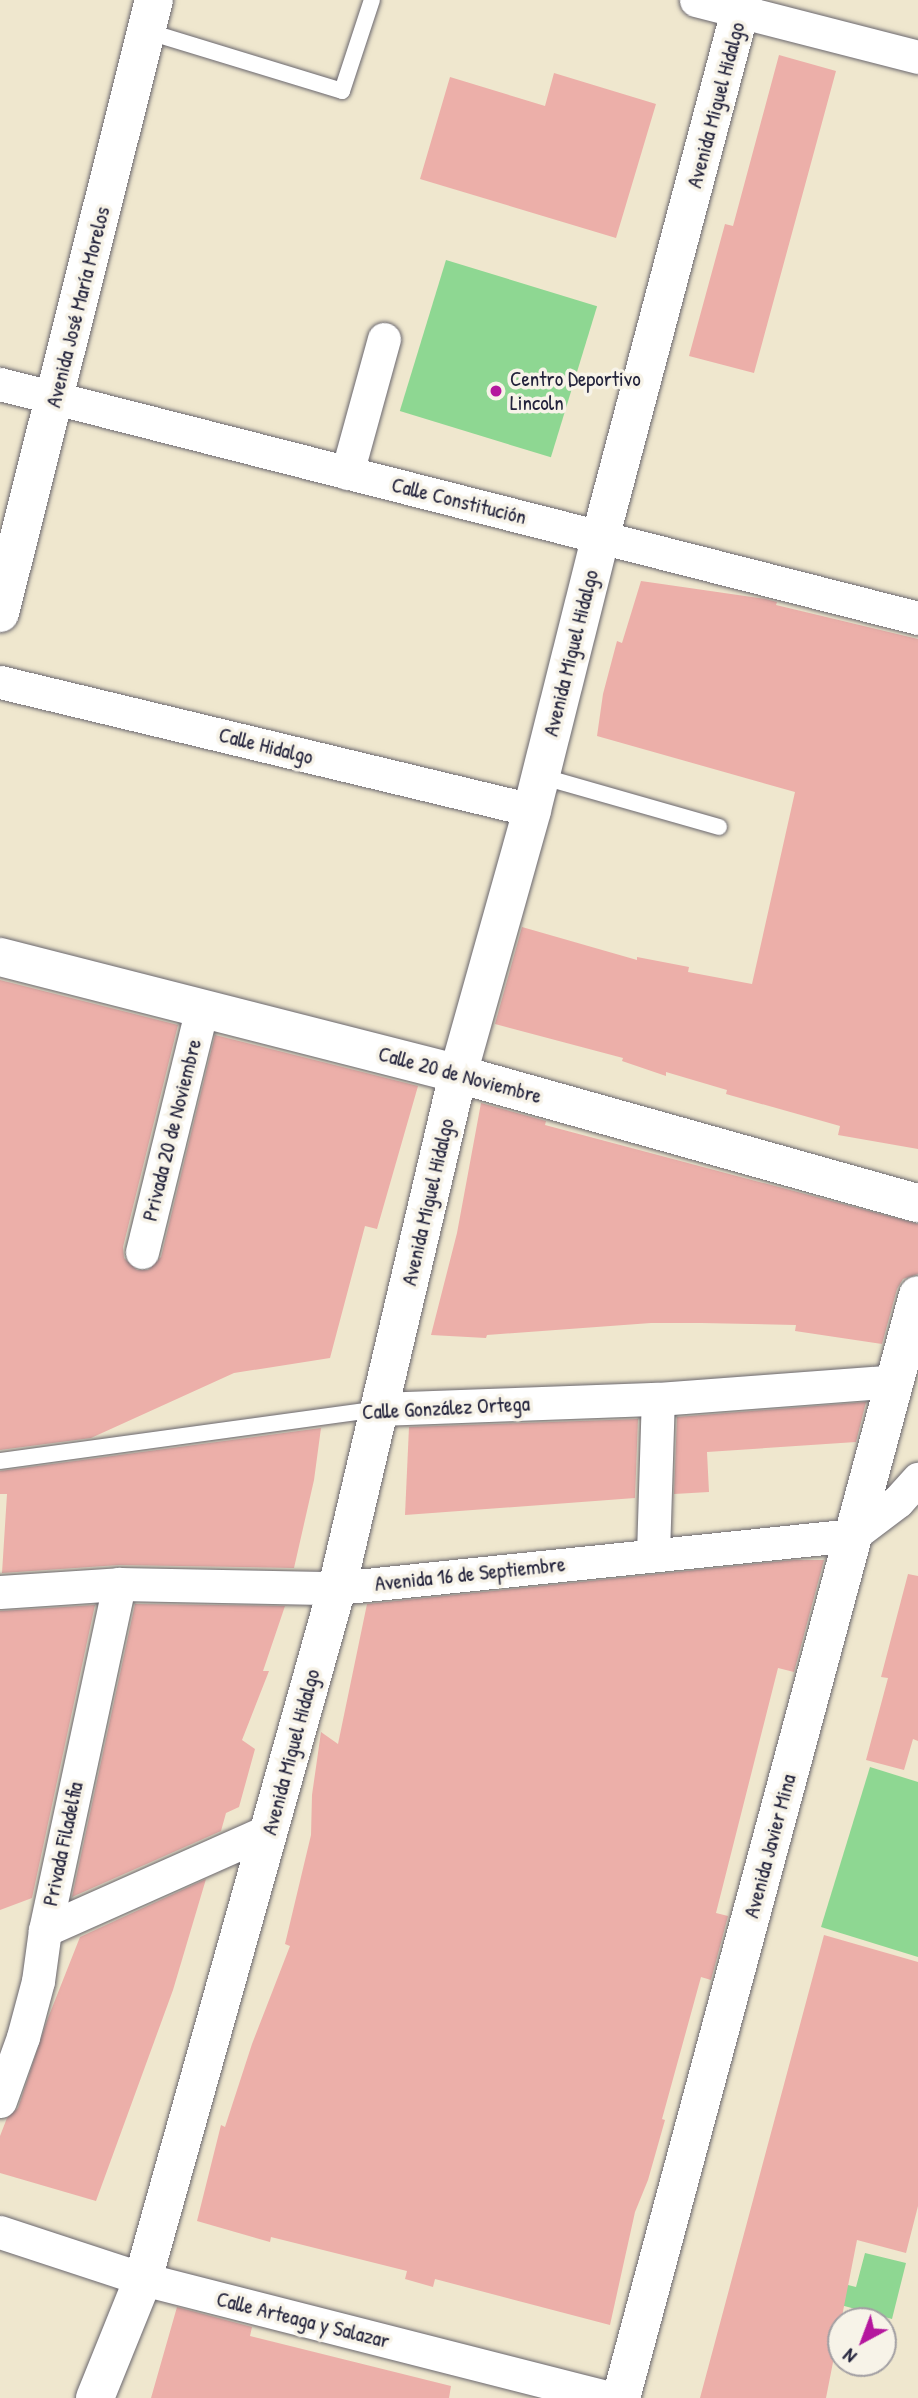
<!DOCTYPE html>
<html>
<head>
<meta charset="utf-8">
<style>
  body { margin:0 }
  #map { position:relative; width:918px; height:2398px; overflow:hidden; background:#efe7ce; font-family:"Patrick Hand",sans-serif }
  div>[style] { position:absolute }
  [style*='--x'] { left:calc(var(--x)*1px); top:calc(var(--y)*1px); width:calc(var(--w)*1px); rotate:calc(var(--a)*1deg) }
  .green>* { inset:0; background:#8ed792; transform-origin:0 0 }
  .building>* { inset:0; background:#ecafa9 }
  .roads { filter:drop-shadow(0 0 2px #6a676e) drop-shadow(0 0 2px #6a676e) }
  .lane>* { height:16px; margin:-8px; padding:0 8px; transform-origin:8px; border-radius:8px; background:#fff }
  .street>* { height:33px; margin:-16.5px; padding:0 16.5px; transform-origin:16.5px; border-radius:16.5px; background:#fff }
  .secondary>* { height:38px; margin:-19px; padding:0 19px; transform-origin:19px; border-radius:19px; background:#fff }
  .primary>* { height:38px; margin:-19px; padding:0 19px; transform-origin:19px; border-radius:19px; background:#fff }
  .dots>* { width:19px; height:19px; translate:-50% -50%; box-sizing:border-box; border:4px solid #f7f3e8; border-radius:50% }
  span { translate:-50% -50%; white-space:nowrap; text-align:center; line-height:1.15; -webkit-text-stroke:7px #f7f3e8; paint-order:stroke }
  .street-label { font-size:21px; color:#22223b }
  .poi-label { font-size:21px; color:#22223b }
  .left { translate:0 -50%; text-align:left }
  .north { position:absolute; left:827px; top:2307px; width:70px; height:70px; box-sizing:border-box; background:#f7f3e8; border:2px solid #a29fa3; border-radius:50%; rotate:221deg; font-size:19px; font-weight:700; line-height:28px; text-align:center; color:#22223b }
  .north::after { content:''; display:block; margin:auto; width:24px; height:32px; background:#b5179e; clip-path:polygon(50% 0,100% 100%,50% 72%,0 100%) }
</style>
</head>
<body>
<div id="map">
  <div class="green">
    <div style="left:446px;top:260px;width:158px;height:158px;rotate:17deg"></div>
    <div style="clip-path:polygon(870px 1767px,918px 1782px,918px 1957px,821px 1927px)"></div>
    <div style="clip-path:polygon(865px 2253px,906px 2263px,892px 2319px,826px 2301px,832px 2281px,856px 2287px)"></div>
  </div>
  <div class="building">
    <div style="clip-path:polygon(779px 55px,836px 71px,754px 373px,689px 356px,725px 224px,733px 226px)"></div>
    <div style="clip-path:polygon(554px 73px,656px 104px,616px 238px,420px 179px,450px 77px,545px 106px)"></div>
    <div style="clip-path:polygon(641px 581px,766px 599px,777px 602px,776px 605px,918px 639px,918px 1149px,838px 1135px,840px 1126px,726px 1094px,727px 1090px,666px 1072px,666px 1076px,622px 1061px,623px 1058px,495px 1024px,522px 927px,637px 960px,637px 957px,689px 967px,688px 972px,752px 984px,795px 792px,597px 736px,603px 694px,617px 641px,622px 643px)"></div>
    <div style="clip-path:polygon(0 980px,178px 1025px,123px 1247px,124px 1258px,137px 1270px,148px 1270px,161px 1257px,215px 1035px,418px 1086px,377px 1229px,365px 1226px,330px 1358px,234px 1373px,91px 1438px,0 1450px)"></div>
    <div style="clip-path:polygon(481px 1103px,546px 1121px,545px 1125px,918px 1224px,918px 1274px,903px 1279px,897px 1289px,882px 1344px,795px 1331px,796px 1325px,701px 1323px,651px 1323px,487px 1335px,486px 1338px,431px 1335px,457px 1233px)"></div>
    <div style="clip-path:polygon(866px 1402px,856px 1442px,707px 1452px,709px 1492px,674px 1494px,677px 1417px)"></div>
    <div style="clip-path:polygon(638px 1419px,635px 1498px,405px 1515px,409px 1427px)"></div>
    <div style="clip-path:polygon(321px 1428px,314px 1480px,294px 1568px,119px 1565px,2px 1573px,7px 1494px,0 1494px,0 1471px)"></div>
    <div style="clip-path:polygon(794px 1560px,824px 1560px,794px 1672px,778px 1668px,716px 1913px,728px 1916px,711px 1980px,701px 1977px,662px 2119px,665px 2120px,648px 2180px,635px 2212px,610px 2325px,435px 2279px,433px 2287px,405px 2279px,407px 2271px,271px 2237px,270px 2242px,197px 2221px,221px 2125px,225px 2127px,252px 2044px,290px 1946px,285px 1944px,311px 1835px,312px 1795px,321px 1732px,338px 1744px,367px 1604px)"></div>
    <div style="clip-path:polygon(908px 1574px,918px 1576px,918px 1741px,913px 1739px,904px 1770px,866px 1760px,888px 1678px,881px 1677px)"></div>
    <div style="clip-path:polygon(135px 1604px,285px 1606px,263px 1671px,269px 1671px,242px 1740px,255px 1749px,239px 1807px,226px 1813px,221px 1831px,72px 1897px)"></div>
    <div style="clip-path:polygon(95px 1605px,32px 1898px,0 1910px,0 1611px)"></div>
    <div style="clip-path:polygon(206px 1879px,173px 1990px,96px 2201px,0 2173px,0 2136px,7px 2118px,18px 2108px,48px 2018px,80px 1937px)"></div>
    <div style="clip-path:polygon(824px 1935px,918px 1962px,918px 2206px,906px 2253px,857px 2240px,826px 2398px,700px 2398px)"></div>
    <div style="clip-path:polygon(177px 2307px,252px 2327px,250px 2336px,451px 2386px,449px 2398px,151px 2398px)"></div>
  </div>
  <div class="roads">
    <div class="lane">
      <div style="--x:146;--y:31;--w:205;--a:17"></div>
      <div style="--x:342;--y:91;--w:96;--a:-71.8"></div>
      <div style="--x:540;--y:776;--w:186;--a:15.9"></div>
      <div style="--x:0;--y:1461;--w:383;--a:-7.8"></div>
    </div>
    <div class="street">
      <div style="--x:696;--y:0;--w:229;--a:14.4"></div>
      <div style="--x:0;--y:384;--w:947;--a:14.3"></div>
      <div style="--x:347;--y:473;--w:139;--a:-74.6"></div>
      <div style="--x:0;--y:682;--w:547;--a:13.53"></div>
      <div style="--x:142;--y:1252;--w:252;--a:-76.2"></div>
      <div style="--x:379;--y:1409;--w:279;--a:-2.1"></div>
      <div style="--x:658;--y:1399;--w:238;--a:-4.3"></div>
      <div style="--x:653;--y:1554;--w:155;--a:-88.2"></div>
      <div style="--x:0;--y:1592;--w:119;--a:-3.8"></div>
      <div style="--x:119;--y:1584;--w:218;--a:1.1"></div>
      <div style="--x:337;--y:1588;--w:519;--a:-5.86"></div>
      <div style="--x:853;--y:1535;--w:56;--a:-37.1"></div>
      <div style="--x:898;--y:1501;--w:30;--a:-48"></div>
      <div style="--x:45;--y:1930;--w:246;--a:-24"></div>
      <div style="--x:0;--y:2101;--w:68;--a:-70.2"></div>
      <div style="--x:23;--y:2037;--w:58;--a:-75"></div>
      <div style="--x:38;--y:1981;--w:51;--a:-82.2"></div>
      <div style="--x:45;--y:1930;--w:354;--a:-77.9"></div>
      <div style="--x:0;--y:2232;--w:151;--a:18.2"></div>
      <div style="--x:143;--y:2279;--w:481;--a:14.3"></div>
    </div>
    <div class="secondary">
      <div style="--x:0;--y:613;--w:632;--a:-75.9"></div>
      <div style="--x:0;--y:957;--w:473;--a:14.3"></div>
      <div style="--x:458;--y:1074;--w:478;--a:15.7"></div>
    </div>
    <div class="primary">
      <div style="--x:95;--y:2398;--w:128;--a:-68"></div>
      <div style="--x:143;--y:2279;--w:718;--a:-74.32"></div>
      <div style="--x:337;--y:1588;--w:528;--a:-76.75"></div>
      <div style="--x:458;--y:1074;--w:274;--a:-74.3"></div>
      <div style="--x:532;--y:810;--w:284;--a:-75.9"></div>
      <div style="--x:601;--y:535;--w:554;--a:-75.14"></div>
      <div style="--x:621;--y:2398;--w:1142;--a:-74.93"></div>
    </div>
  </div>
  <div class="dots">
    <div style="left:496px;top:391px;background:#b5179e"></div>
  </div>
  <div class="street-label">
    <span style="left:716px;top:105px;rotate:-75deg">Avenida Miguel Hidalgo</span>
    <span style="left:78px;top:307px;rotate:-76deg">Avenida José María Morelos</span>
    <span style="left:459px;top:501px;rotate:14deg">Calle Constitución</span>
    <span style="left:571px;top:653px;rotate:-76deg">Avenida Miguel Hidalgo</span>
    <span style="left:266px;top:746px;rotate:14deg">Calle Hidalgo</span>
    <span style="left:460px;top:1075px;rotate:15deg">Calle 20 de Noviembre</span>
    <span style="left:172px;top:1130px;rotate:-76deg">Privada 20 de Noviembre</span>
    <span style="left:428px;top:1202px;rotate:-77deg">Avenida Miguel Hidalgo</span>
    <span style="left:446px;top:1408px;rotate:-3deg">Calle González Ortega</span>
    <span style="left:470px;top:1574px;rotate:-6deg">Avenida 16 de Septiembre</span>
    <span style="left:291px;top:1752px;rotate:-75deg">Avenida Miguel Hidalgo</span>
    <span style="left:63px;top:1844px;rotate:-78deg">Privada Filadelfia</span>
    <span style="left:770px;top:1846px;rotate:-75deg">Avenida Javier Mina</span>
    <span style="left:303px;top:2320px;rotate:14deg">Calle Arteaga y Salazar</span>
  </div>
  <div class="poi-label">
    <span class="left" style="left:510px;top:391px">Centro Deportivo<br>Lincoln</span>
  </div>
  <div class="north">N</div>
</div>
</body>
</html>
